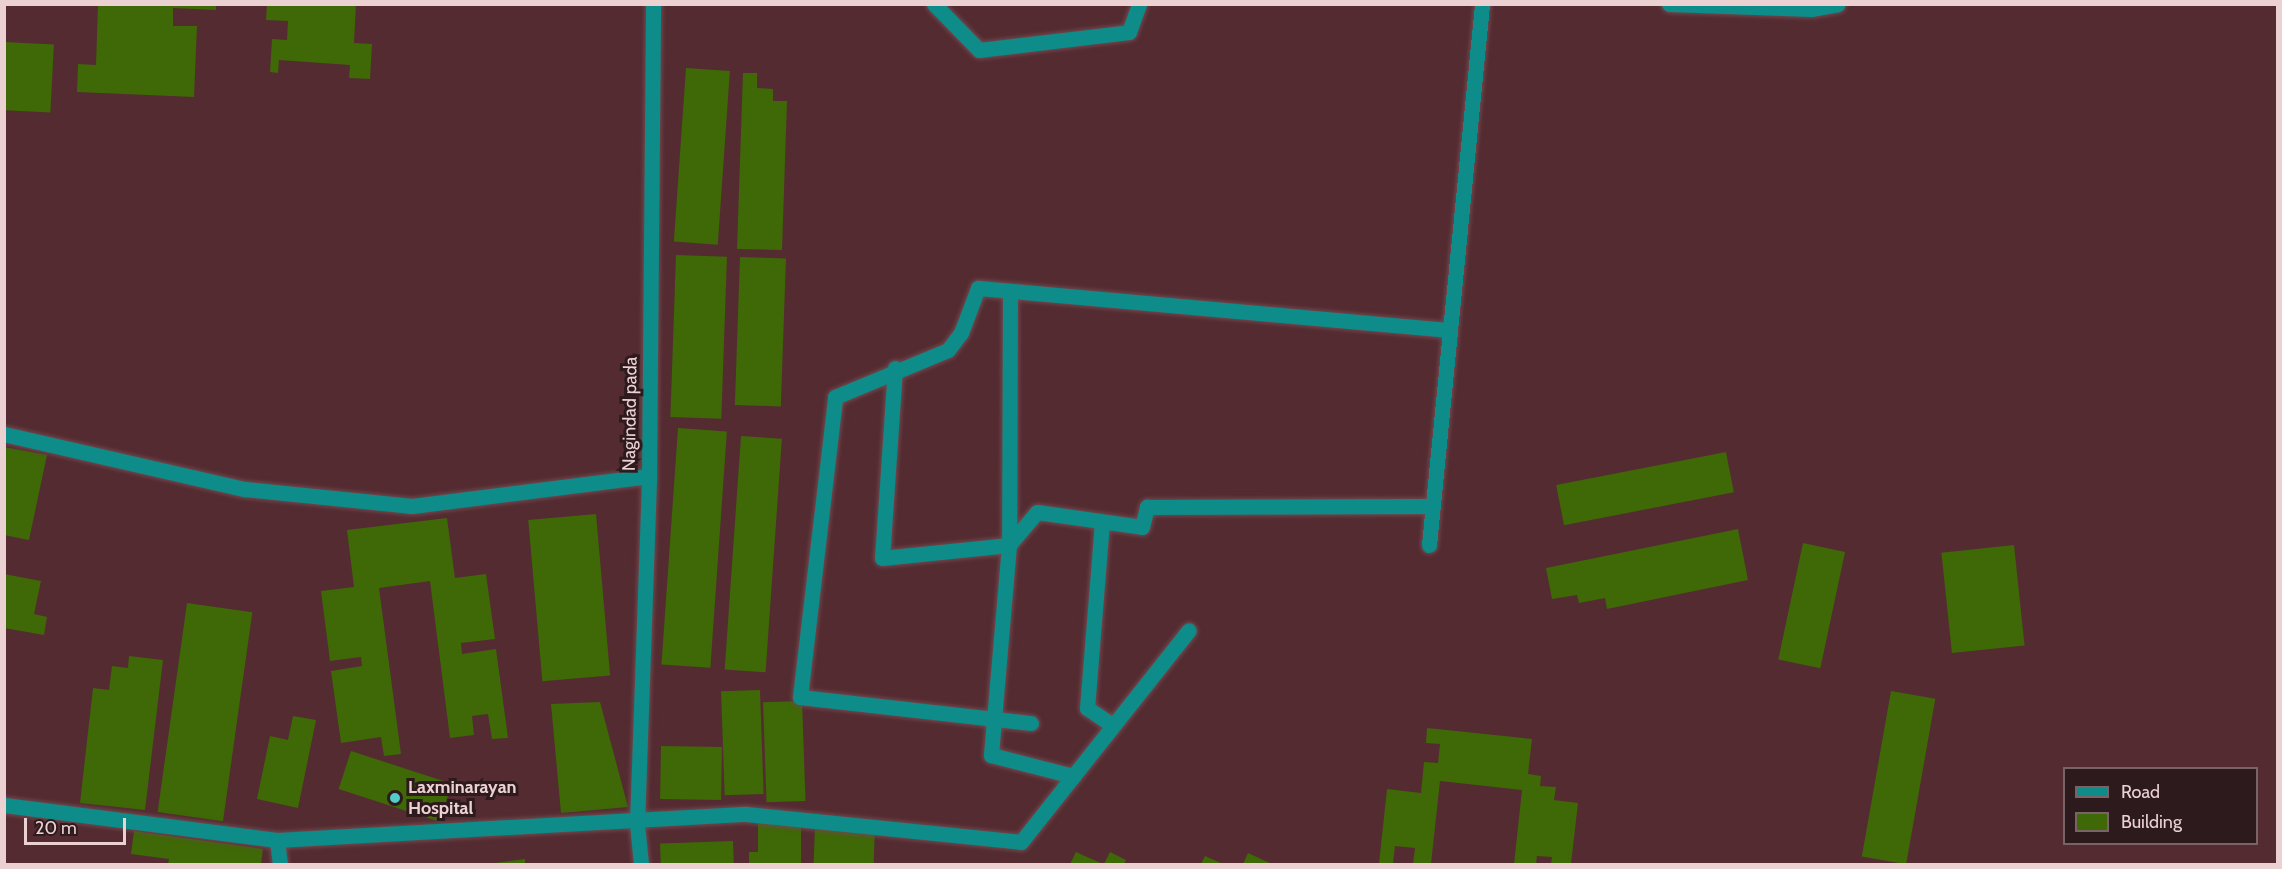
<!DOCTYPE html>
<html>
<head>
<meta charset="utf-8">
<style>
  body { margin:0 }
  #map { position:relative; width:2282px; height:869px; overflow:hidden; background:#542b31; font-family:Cabin,sans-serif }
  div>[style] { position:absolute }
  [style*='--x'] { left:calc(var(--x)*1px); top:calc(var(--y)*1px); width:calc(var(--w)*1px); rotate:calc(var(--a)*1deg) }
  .building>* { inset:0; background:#3f6807; transform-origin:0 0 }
  .roads { filter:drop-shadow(0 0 2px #6f494e) drop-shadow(0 0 2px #6f494e) }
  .minor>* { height:15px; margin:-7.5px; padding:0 7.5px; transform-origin:7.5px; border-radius:7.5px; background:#0e8c89 }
  .dots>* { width:16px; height:16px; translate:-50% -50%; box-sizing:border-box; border:3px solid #2d1a1d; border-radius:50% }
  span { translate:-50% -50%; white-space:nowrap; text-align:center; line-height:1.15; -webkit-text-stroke:6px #2d1a1d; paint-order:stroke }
  .street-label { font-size:18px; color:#ecd1d3 }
  .poi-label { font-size:18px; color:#ecd1d3; font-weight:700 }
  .left { translate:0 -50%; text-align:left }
  .frame { position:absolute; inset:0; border:6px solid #ecd1d3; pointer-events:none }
  .legend { position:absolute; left:2063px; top:767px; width:195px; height:78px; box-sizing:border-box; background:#2d1a1d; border:2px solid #796366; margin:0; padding:8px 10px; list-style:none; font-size:18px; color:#ecd1d3 }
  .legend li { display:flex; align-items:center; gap:12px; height:30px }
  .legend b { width:30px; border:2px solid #796366 }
  .scale { position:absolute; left:24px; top:818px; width:102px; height:27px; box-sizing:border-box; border:3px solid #ecd1d3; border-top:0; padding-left:8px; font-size:18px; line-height:21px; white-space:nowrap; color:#ecd1d3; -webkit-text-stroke:4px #2d1a1d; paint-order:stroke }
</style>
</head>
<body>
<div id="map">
  <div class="building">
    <div style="clip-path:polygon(98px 4px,216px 4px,216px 10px,173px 8px,173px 26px,197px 26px,194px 97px,77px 92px,78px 64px,96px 65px)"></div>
    <div style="clip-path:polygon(267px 4px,356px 4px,354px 43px,372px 44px,370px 79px,349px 78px,350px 65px,279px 60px,278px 73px,270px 72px,272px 39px,287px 40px,288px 21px,266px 20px)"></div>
    <div style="left:4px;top:42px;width:50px;height:68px;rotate:3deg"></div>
    <div style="left:686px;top:68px;width:44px;height:174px;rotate:4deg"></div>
    <div style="clip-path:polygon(743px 73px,757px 73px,757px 88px,773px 89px,773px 101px,787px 101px,782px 250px,737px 249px)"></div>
    <div style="left:676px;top:255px;width:51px;height:162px;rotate:2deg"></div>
    <div style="left:740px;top:257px;width:46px;height:148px;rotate:2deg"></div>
    <div style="left:678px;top:428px;width:49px;height:237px;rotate:4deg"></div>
    <div style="left:741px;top:436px;width:41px;height:234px;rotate:4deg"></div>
    <div style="clip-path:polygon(4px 447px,47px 455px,29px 540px,4px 535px)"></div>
    <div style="left:1726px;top:452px;width:41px;height:173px;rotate:79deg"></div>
    <div style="left:596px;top:514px;width:162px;height:68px;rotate:85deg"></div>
    <div style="clip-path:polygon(447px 518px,455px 578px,486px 574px,495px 639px,461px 643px,462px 654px,496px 649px,508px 738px,492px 739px,488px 714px,472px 716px,474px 735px,450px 738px,430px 581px,379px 588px,401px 754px,384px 756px,381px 737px,341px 743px,331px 671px,362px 666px,361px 657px,330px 661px,321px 591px,354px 587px,347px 530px)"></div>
    <div style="clip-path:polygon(1738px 529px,1748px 580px,1607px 609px,1605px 598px,1579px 603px,1577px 595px,1552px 599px,1546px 568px)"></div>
    <div style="left:1803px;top:543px;width:43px;height:119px;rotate:12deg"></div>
    <div style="left:2014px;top:545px;width:101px;height:73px;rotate:84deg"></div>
    <div style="clip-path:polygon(4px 574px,41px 581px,34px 614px,47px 617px,44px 635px,4px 628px)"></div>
    <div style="left:187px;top:603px;width:66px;height:211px;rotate:8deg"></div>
    <div style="clip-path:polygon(129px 656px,163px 660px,145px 810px,80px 803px,93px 688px,109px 690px,112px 666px,128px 668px)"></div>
    <div style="left:760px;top:690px;width:104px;height:39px;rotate:88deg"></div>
    <div style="left:1891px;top:691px;width:45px;height:168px;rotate:10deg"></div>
    <div style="left:802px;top:701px;width:100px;height:39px;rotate:88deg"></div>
    <div style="clip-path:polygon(600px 702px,628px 807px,561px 813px,551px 704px)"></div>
    <div style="clip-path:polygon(293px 716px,316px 720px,298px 808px,257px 799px,270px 736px,288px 740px)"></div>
    <div style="clip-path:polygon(1427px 728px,1532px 739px,1528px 774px,1541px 776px,1540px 786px,1556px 787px,1554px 800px,1578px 803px,1571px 864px,1551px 864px,1552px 857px,1537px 856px,1536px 864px,1514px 864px,1522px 790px,1440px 781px,1431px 864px,1413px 864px,1415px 848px,1395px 846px,1393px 864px,1379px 864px,1387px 789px,1421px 793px,1424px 762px,1438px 763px,1440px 744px,1426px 743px)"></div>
    <div style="left:661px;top:746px;width:61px;height:53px;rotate:1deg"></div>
    <div style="left:351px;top:751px;width:106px;height:40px;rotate:18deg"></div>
    <div style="clip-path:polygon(758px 823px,801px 823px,801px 864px,749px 864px,749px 852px,758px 852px)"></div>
    <div style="left:815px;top:825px;width:60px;height:39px;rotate:2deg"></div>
    <div style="clip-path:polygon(134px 831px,263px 849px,261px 864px,168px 864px,169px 859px,131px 854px)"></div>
    <div style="left:733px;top:841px;width:23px;height:73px;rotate:88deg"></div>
    <div style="clip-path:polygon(1076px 852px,1103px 864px,1070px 864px)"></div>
    <div style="clip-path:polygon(1110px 852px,1126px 860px,1124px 864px,1104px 864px)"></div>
    <div style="clip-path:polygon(1248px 853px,1272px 864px,1243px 864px)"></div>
    <div style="clip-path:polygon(1205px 856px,1223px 864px,1201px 864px)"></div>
    <div style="clip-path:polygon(525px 859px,525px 864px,495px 864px,495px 863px)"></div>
  </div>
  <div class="roads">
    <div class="minor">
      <div style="--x:934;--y:4;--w:64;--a:45.6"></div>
      <div style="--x:979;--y:50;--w:151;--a:-6.8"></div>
      <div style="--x:1129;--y:32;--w:30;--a:-70"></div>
      <div style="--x:1669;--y:4;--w:142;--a:2"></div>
      <div style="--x:1811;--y:9;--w:27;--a:-10"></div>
      <div style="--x:1010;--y:291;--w:254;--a:90.2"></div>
      <div style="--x:1009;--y:545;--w:211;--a:94.9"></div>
      <div style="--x:991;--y:755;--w:85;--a:14.4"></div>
      <div style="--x:895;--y:368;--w:190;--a:93.9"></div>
      <div style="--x:882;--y:558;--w:128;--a:-5.8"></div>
      <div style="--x:1009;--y:545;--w:43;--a:-49.7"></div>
      <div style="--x:1037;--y:512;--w:106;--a:8.1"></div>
      <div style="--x:1142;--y:527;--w:21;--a:-76"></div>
      <div style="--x:1147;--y:507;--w:286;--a:-0.2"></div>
      <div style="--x:4;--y:434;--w:247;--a:12.9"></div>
      <div style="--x:245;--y:489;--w:168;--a:5.8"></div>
      <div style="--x:412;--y:506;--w:239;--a:-7.2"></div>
      <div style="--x:1102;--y:522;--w:187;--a:94.6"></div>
      <div style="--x:1087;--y:708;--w:30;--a:34"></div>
      <div style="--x:1429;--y:545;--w:544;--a:-84.4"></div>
      <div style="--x:1031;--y:723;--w:232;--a:-173.6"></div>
      <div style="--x:800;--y:697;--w:302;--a:-83.3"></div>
      <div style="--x:835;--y:397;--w:122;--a:-22.6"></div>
      <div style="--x:948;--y:350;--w:21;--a:-53"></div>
      <div style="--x:961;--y:333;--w:48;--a:-69.3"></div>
      <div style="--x:978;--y:288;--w:472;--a:5.1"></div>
      <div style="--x:4;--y:805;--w:275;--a:7.3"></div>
      <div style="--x:277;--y:840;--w:470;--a:-3.2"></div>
      <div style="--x:746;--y:814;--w:276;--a:5.8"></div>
      <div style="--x:1021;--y:842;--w:270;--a:-51.6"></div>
      <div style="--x:277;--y:840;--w:24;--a:83"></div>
      <div style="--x:641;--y:864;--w:40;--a:-95.7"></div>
      <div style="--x:637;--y:824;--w:348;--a:-88"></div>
      <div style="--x:649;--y:476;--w:472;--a:-89.5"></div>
    </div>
  </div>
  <div class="dots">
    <div style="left:395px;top:798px;background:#54cdc8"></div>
  </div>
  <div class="street-label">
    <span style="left:630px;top:414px;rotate:-89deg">Nagindad pada</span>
  </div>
  <div class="poi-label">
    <span class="left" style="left:408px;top:798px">Laxminarayan<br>Hospital</span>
  </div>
  <div class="frame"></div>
  <ul class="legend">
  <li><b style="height:8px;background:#0e8c89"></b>Road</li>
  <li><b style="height:16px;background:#3f6807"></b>Building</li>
  </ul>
  <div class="scale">20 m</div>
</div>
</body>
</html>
